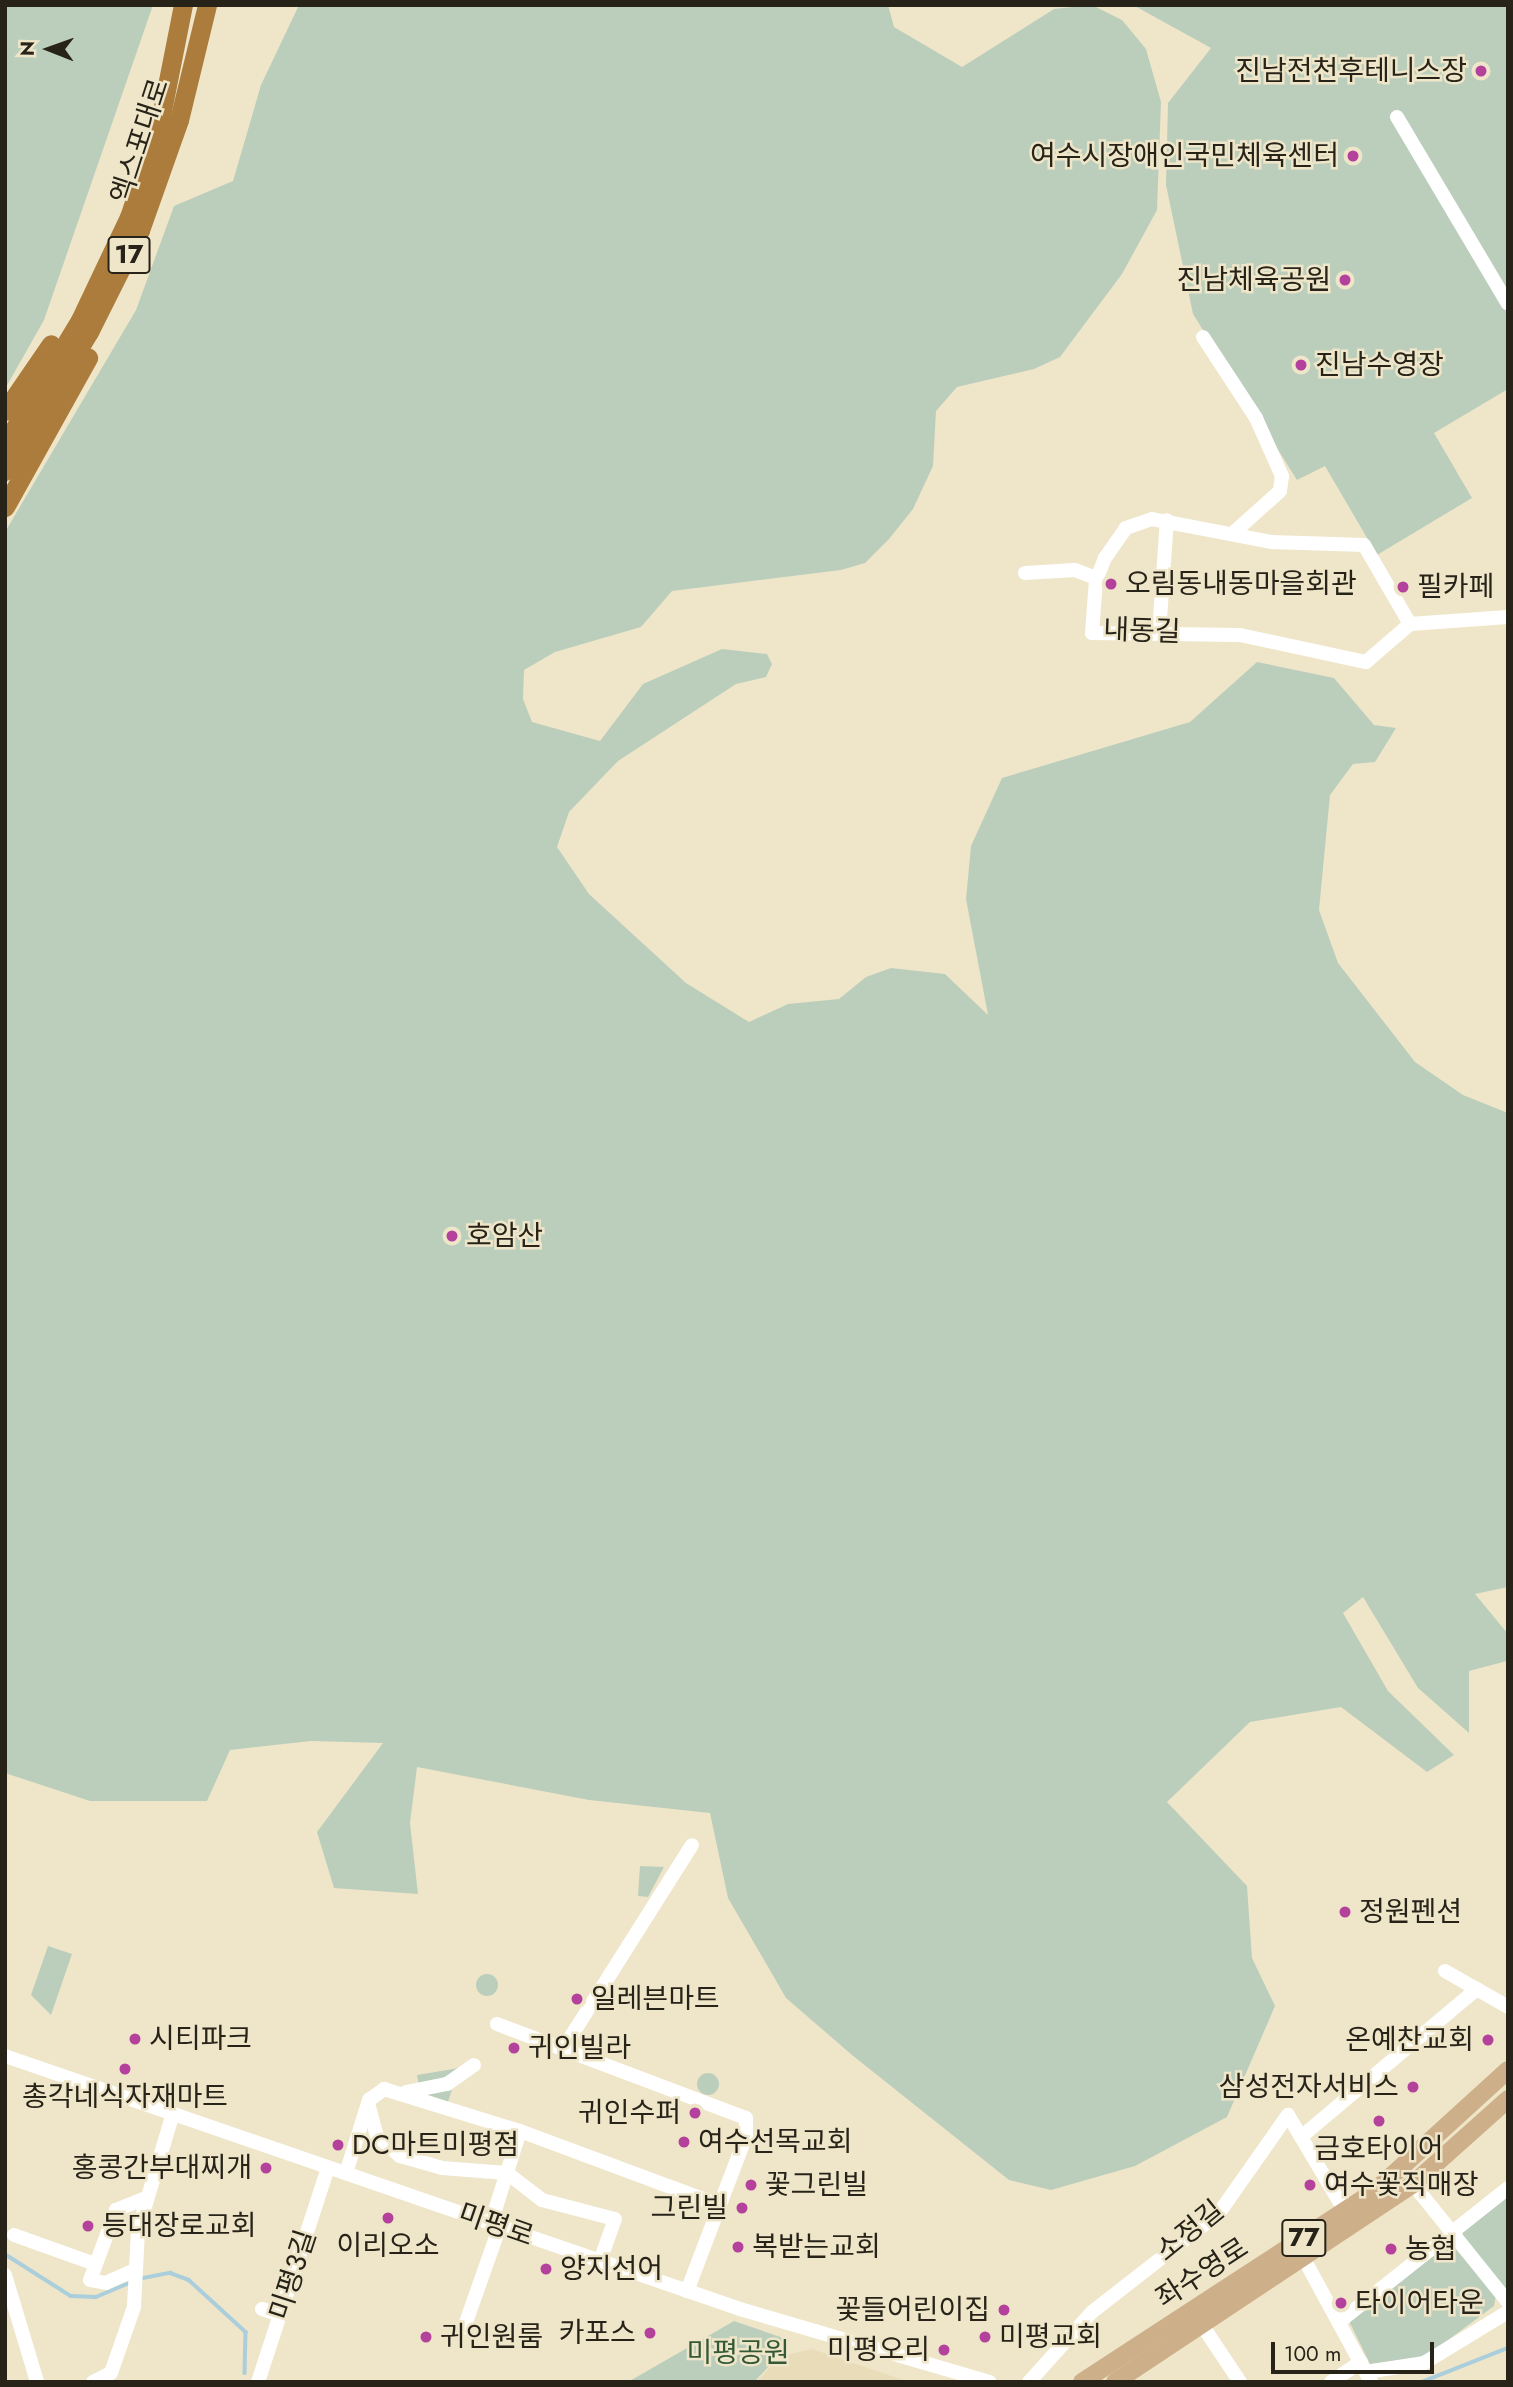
<!DOCTYPE html>
<html>
<head>
<meta charset="utf-8">
<style>
  body { margin:0 }
  #map { position:relative; width:1513px; height:2387px; overflow:hidden; background:#efe6c9; font-family:Jost,"Noto Sans KR",sans-serif }
  div>[style] { position:absolute }
  [style*='--x'] { left:calc(var(--x)*1px); top:calc(var(--y)*1px); width:calc(var(--w)*1px); rotate:calc(var(--a)*1deg) }
  .built>* { inset:0; background:#e9ddb9 }
  .green>* { inset:0; background:#bbcebc }
  .round { border-radius:50% }
  .stream>* { height:3.5px; margin:-1.75px; padding:0 1.75px; transform-origin:1.75px; border-radius:1.75px; background:#aacedb }
  .minor>* { height:14px; margin:-7px; padding:0 7px; transform-origin:7px; border-radius:7px; background:#fff }
  .major>* { height:18px; margin:-9px; padding:0 9px; transform-origin:9px; border-radius:9px; background:#cdb08a }
  .highway>* { height:19px; margin:-9.5px; padding:0 9.5px; transform-origin:9.5px; border-radius:9.5px; background:#ab7c3c }
  .dots>* { width:19px; height:19px; translate:-50% -50%; box-sizing:border-box; border:4px solid #efe6c9; border-radius:50% }
  span { translate:-50% -50%; white-space:nowrap; text-align:center; line-height:1.15; -webkit-text-stroke:5px #efe6c9; paint-order:stroke }
  .shield-label span { padding:2px 5px; background:#efe6c9; border:2px solid; border-radius:5px; -webkit-text-stroke-width:0 }
  .shield-label { font-size:26px; color:#272319; font-weight:700 }
  .poi-label { font-size:28px; color:#272319 }
  .right { translate:-100% -50%; text-align:right }
  .left { translate:0 -50%; text-align:left }
  .street-label { font-size:28px; color:#272319 }
  .park-label { font-size:28px; color:#335936 }
  .frame { position:absolute; inset:0; border:7px solid #272319; pointer-events:none }
  .north { position:absolute; left:14px; top:14px; width:70px; height:70px; -webkit-text-stroke:5px #efe6c9; paint-order:stroke; rotate:271deg; font-size:19px; font-weight:700; line-height:28px; text-align:center; color:#272319 }
  .north::after { content:''; display:block; margin:auto; width:24px; height:32px; background:#272319; clip-path:polygon(50% 0,100% 100%,50% 72%,0 100%) }
  .scale { position:absolute; left:1271px; top:2342px; width:163px; height:32px; box-sizing:border-box; border:4px solid #272319; border-top:0; padding-left:9px; font-size:21px; line-height:24px; white-space:nowrap; color:#272319; -webkit-text-stroke:5px #efe6c9; paint-order:stroke }
</style>
</head>
<body>
<div id="map">
  <div class="built">
    <div style="clip-path:polygon(812px 2349px,909px 2382px,756px 2382px,781px 2356px)"></div>
  </div>
  <div class="green">
    <div style="clip-path:polygon(5px 5px,153px 5px,44px 320px,5px 389px)"></div>
    <div style="clip-path:polygon(299px 5px,888px 5px,894px 27px,962px 67px,1054px 9px,1092px 5px,1122px 20px,1146px 49px,1161px 102px,1157px 210px,1122px 274px,1060px 357px,1034px 369px,957px 387px,936px 411px,933px 466px,913px 509px,889px 539px,865px 563px,841px 570px,672px 591px,641px 627px,555px 652px,524px 670px,523px 699px,532px 722px,600px 741px,643px 684px,722px 649px,767px 654px,772px 664px,766px 677px,736px 684px,618px 761px,569px 812px,557px 847px,589px 894px,686px 983px,749px 1022px,788px 1004px,839px 999px,866px 977px,891px 968px,945px 974px,988px 1015px,966px 899px,971px 846px,1002px 778px,1190px 722px,1257px 662px,1334px 678px,1374px 725px,1396px 728px,1375px 762px,1353px 764px,1330px 795px,1319px 910px,1338px 963px,1415px 1062px,1463px 1095px,1508px 1113px,1508px 1587px,1475px 1594px,1508px 1634px,1507px 1661px,1469px 1671px,1469px 1733px,1418px 1688px,1363px 1597px,1343px 1613px,1388px 1691px,1454px 1755px,1427px 1772px,1341px 1707px,1250px 1722px,1167px 1802px,1247px 1886px,1252px 1958px,1275px 2006px,1227px 2117px,1135px 2166px,1051px 2190px,1009px 2180px,852px 2055px,786px 1998px,728px 1898px,710px 1813px,589px 1800px,417px 1767px,410px 1823px,418px 1894px,334px 1888px,317px 1832px,383px 1743px,311px 1741px,230px 1750px,207px 1801px,90px 1801px,5px 1773px,5px 532px,136px 310px,174px 206px,233px 181px,261px 85px)"></div>
    <div style="clip-path:polygon(1133px 5px,1508px 5px,1508px 389px,1434px 433px,1472px 498px,1377px 555px,1325px 466px,1297px 480px,1193px 314px,1166px 185px,1168px 103px,1211px 48px)"></div>
    <div style="clip-path:polygon(640px 1866px,664px 1867px,648px 1897px,638px 1896px)"></div>
    <div style="clip-path:polygon(48px 1946px,72px 1954px,51px 2015px,31px 1995px)"></div>
    <div class="round" style="left:476px;top:1974px;width:22px;height:22px"></div>
    <div style="clip-path:polygon(459px 2068px,448px 2102px,420px 2092px,417px 2075px)"></div>
    <div class="round" style="left:697px;top:2073px;width:22px;height:22px"></div>
    <div style="clip-path:polygon(1508px 2193px,1508px 2294px,1462px 2240px,1463px 2231px)"></div>
    <div style="clip-path:polygon(1446px 2246px,1453px 2246px,1496px 2295px,1494px 2306px,1425px 2357px,1370px 2364px,1349px 2321px)"></div>
    <div style="clip-path:polygon(734px 2321px,789px 2340px,771px 2349px,771px 2364px,754px 2382px,628px 2382px)"></div>
  </div>
  <div class="stream">
    <div style="--x:5;--y:2254;--w:78;--a:32.5"></div>
    <div style="--x:71;--y:2296;--w:25;--a:2"></div>
    <div style="--x:96;--y:2297;--w:39;--a:-23"></div>
    <div style="--x:138;--y:2279;--w:33;--a:-11"></div>
    <div style="--x:170;--y:2273;--w:20;--a:20"></div>
    <div style="--x:189;--y:2280;--w:77;--a:42.4"></div>
    <div style="--x:246;--y:2332;--w:41;--a:91.4"></div>
    <div style="--x:1422;--y:2382;--w:92;--a:-21.6"></div>
  </div>
  <div class="minor">
    <div style="--x:1397;--y:117;--w:217;--a:59.3"></div>
    <div style="--x:1203;--y:337;--w:97;--a:56.8"></div>
    <div style="--x:1256;--y:418;--w:64;--a:65.9"></div>
    <div style="--x:1282;--y:476;--w:15;--a:98"></div>
    <div style="--x:1280;--y:491;--w:64;--a:138.1"></div>
    <div style="--x:1025;--y:573;--w:50;--a:-3.4"></div>
    <div style="--x:1075;--y:570;--w:22;--a:21"></div>
    <div style="--x:1410;--y:624;--w:91;--a:-120.2"></div>
    <div style="--x:1364;--y:545;--w:93;--a:-178.2"></div>
    <div style="--x:1271;--y:542;--w:121;--a:-169.1"></div>
    <div style="--x:1152;--y:519;--w:28;--a:161"></div>
    <div style="--x:1126;--y:528;--w:37;--a:125"></div>
    <div style="--x:1105;--y:558;--w:24;--a:112"></div>
    <div style="--x:1096;--y:580;--w:53;--a:94.3"></div>
    <div style="--x:1092;--y:633;--w:148;--a:0.8"></div>
    <div style="--x:1240;--y:635;--w:129;--a:12.1"></div>
    <div style="--x:1366;--y:662;--w:58;--a:-40.8"></div>
    <div style="--x:1410;--y:624;--w:98;--a:-4.1"></div>
    <div style="--x:1159;--y:633;--w:113;--a:-86"></div>
    <div style="--x:1445;--y:1971;--w:73;--a:29.7"></div>
    <div style="--x:497;--y:2024;--w:266;--a:20.7"></div>
    <div style="--x:746;--y:2118;--w:18;--a:90"></div>
    <div style="--x:746;--y:2136;--w:166;--a:110.8"></div>
    <div style="--x:563;--y:2049;--w:241;--a:-57.7"></div>
    <div style="--x:5;--y:2056;--w:777;--a:18.99"></div>
    <div style="--x:740;--y:2309;--w:260;--a:16.3"></div>
    <div style="--x:406;--y:2092;--w:42;--a:-11"></div>
    <div style="--x:447;--y:2084;--w:33;--a:-35"></div>
    <div style="--x:368;--y:2103;--w:34;--a:75"></div>
    <div style="--x:377;--y:2136;--w:30;--a:41"></div>
    <div style="--x:400;--y:2156;--w:44;--a:15.9"></div>
    <div style="--x:442;--y:2168;--w:65;--a:4.4"></div>
    <div style="--x:507;--y:2173;--w:44;--a:37.6"></div>
    <div style="--x:542;--y:2200;--w:75;--a:14.6"></div>
    <div style="--x:615;--y:2219;--w:45;--a:109.7"></div>
    <div style="--x:520;--y:2131;--w:212;--a:20.4"></div>
    <div style="--x:1301;--y:2137;--w:230;--a:-40.1"></div>
    <div style="--x:346;--y:2173;--w:77;--a:-72.5"></div>
    <div style="--x:369;--y:2100;--w:19;--a:-36"></div>
    <div style="--x:384;--y:2089;--w:142;--a:17.2"></div>
    <div style="--x:520;--y:2131;--w:96;--a:107.5"></div>
    <div style="--x:1413;--y:2184;--w:151;--a:51.2"></div>
    <div style="--x:14;--y:2235;--w:86;--a:19.7"></div>
    <div style="--x:1304;--y:2259;--w:140;--a:61.4"></div>
    <div style="--x:135;--y:2270;--w:32;--a:156"></div>
    <div style="--x:106;--y:2283;--w:16;--a:-169"></div>
    <div style="--x:90;--y:2280;--w:75;--a:-69.6"></div>
    <div style="--x:116;--y:2210;--w:32;--a:-22"></div>
    <div style="--x:5;--y:2275;--w:112;--a:73.3"></div>
    <div style="--x:262;--y:2309;--w:19;--a:18"></div>
    <div style="--x:1339;--y:2322;--w:216;--a:-38.4"></div>
    <div style="--x:1202;--y:2325;--w:69;--a:56.3"></div>
    <div style="--x:464;--y:2328;--w:108;--a:-70.6"></div>
    <div style="--x:1366;--y:2372;--w:59;--a:-8.8"></div>
    <div style="--x:1424;--y:2363;--w:98;--a:-31.3"></div>
    <div style="--x:93;--y:2382;--w:20;--a:-27"></div>
    <div style="--x:111;--y:2373;--w:70;--a:-70.8"></div>
    <div style="--x:134;--y:2307;--w:77;--a:-87"></div>
    <div style="--x:138;--y:2230;--w:122;--a:-73.3"></div>
    <div style="--x:258;--y:2382;--w:225;--a:-71.9"></div>
    <div style="--x:1029;--y:2382;--w:94;--a:-48"></div>
    <div style="--x:1092;--y:2312;--w:161;--a:-37.9"></div>
    <div style="--x:1219;--y:2213;--w:120;--a:-54.9"></div>
    <div style="--x:1288;--y:2115;--w:112;--a:59.3"></div>
    <div style="--x:1331;--y:2382;--w:36;--a:-34"></div>
  </div>
  <div class="major">
    <div style="--x:1082;--y:2382;--w:351;--a:-33.1"></div>
    <div style="--x:1376;--y:2190;--w:178;--a:-42.3"></div>
    <div style="--x:1115;--y:2382;--w:358;--a:-33.6"></div>
    <div style="--x:1413;--y:2184;--w:127;--a:-41.8"></div>
  </div>
  <div class="highway">
    <div style="--x:5;--y:411;--w:81;--a:-55.5"></div>
    <div style="--x:5;--y:444;--w:145;--a:-58.8"></div>
    <div style="--x:80;--y:320;--w:114;--a:-64.6"></div>
    <div style="--x:129;--y:217;--w:91;--a:-71.4"></div>
    <div style="--x:158;--y:131;--w:128;--a:-78.8"></div>
    <div style="--x:5;--y:471;--w:162;--a:-58.9"></div>
    <div style="--x:89;--y:332;--w:114;--a:-63.4"></div>
    <div style="--x:140;--y:230;--w:117;--a:-70.5"></div>
    <div style="--x:179;--y:120;--w:118;--a:-76.3"></div>
    <div style="--x:5;--y:507;--w:171;--a:-60.9"></div>
  </div>
  <div class="dots">
    <div style="left:1481px;top:71px;background:#b4419c"></div>
    <div style="left:1353px;top:156px;background:#b4419c"></div>
    <div style="left:1345px;top:280px;background:#b4419c"></div>
    <div style="left:1301px;top:365px;background:#b4419c"></div>
    <div style="left:1111px;top:584px;background:#b4419c"></div>
    <div style="left:1403px;top:587px;background:#b4419c"></div>
    <div style="left:452px;top:1236px;background:#b4419c"></div>
    <div style="left:1345px;top:1912px;background:#b4419c"></div>
    <div style="left:577px;top:1999px;background:#b4419c"></div>
    <div style="left:135px;top:2039px;background:#b4419c"></div>
    <div style="left:1488px;top:2040px;background:#b4419c"></div>
    <div style="left:514px;top:2048px;background:#b4419c"></div>
    <div style="left:125px;top:2069px;background:#b4419c"></div>
    <div style="left:1413px;top:2087px;background:#b4419c"></div>
    <div style="left:695px;top:2113px;background:#b4419c"></div>
    <div style="left:1379px;top:2121px;background:#b4419c"></div>
    <div style="left:684px;top:2142px;background:#b4419c"></div>
    <div style="left:338px;top:2145px;background:#b4419c"></div>
    <div style="left:266px;top:2168px;background:#b4419c"></div>
    <div style="left:751px;top:2185px;background:#b4419c"></div>
    <div style="left:1310px;top:2185px;background:#b4419c"></div>
    <div style="left:742px;top:2208px;background:#b4419c"></div>
    <div style="left:388px;top:2218px;background:#b4419c"></div>
    <div style="left:88px;top:2226px;background:#b4419c"></div>
    <div style="left:738px;top:2247px;background:#b4419c"></div>
    <div style="left:1391px;top:2249px;background:#b4419c"></div>
    <div style="left:546px;top:2269px;background:#b4419c"></div>
    <div style="left:1341px;top:2303px;background:#b4419c"></div>
    <div style="left:1004px;top:2310px;background:#b4419c"></div>
    <div style="left:650px;top:2333px;background:#b4419c"></div>
    <div style="left:426px;top:2337px;background:#b4419c"></div>
    <div style="left:985px;top:2337px;background:#b4419c"></div>
    <div style="left:944px;top:2350px;background:#b4419c"></div>
  </div>
  <div class="shield-label">
    <span style="left:129px;top:255px">17</span>
    <span style="left:1304px;top:2238px">77</span>
  </div>
  <div class="poi-label">
    <span class="right" style="left:1467px;top:71px">진남전천후테니스장</span>
    <span class="right" style="left:1339px;top:156px">여수시장애인국민체육센터</span>
    <span class="right" style="left:1331px;top:280px">진남체육공원</span>
    <span class="left" style="left:1315px;top:365px">진남수영장</span>
    <span class="left" style="left:1125px;top:584px">오림동내동마을회관</span>
    <span class="left" style="left:1417px;top:587px">필카페</span>
    <span class="left" style="left:466px;top:1236px">호암산</span>
    <span class="left" style="left:1359px;top:1912px">정원펜션</span>
    <span class="left" style="left:591px;top:1999px">일레븐마트</span>
    <span class="left" style="left:149px;top:2039px">시티파크</span>
    <span class="right" style="left:1474px;top:2040px">온예찬교회</span>
    <span class="left" style="left:528px;top:2048px">귀인빌라</span>
    <span class="right" style="left:1399px;top:2087px">삼성전자서비스</span>
    <span style="left:125px;top:2097px">총각네식자재마트</span>
    <span class="right" style="left:681px;top:2113px">귀인수퍼</span>
    <span class="left" style="left:698px;top:2142px">여수선목교회</span>
    <span class="left" style="left:352px;top:2145px">DC마트미평점</span>
    <span style="left:1379px;top:2149px">금호타이어</span>
    <span class="right" style="left:252px;top:2168px">홍콩간부대찌개</span>
    <span class="left" style="left:765px;top:2185px">꽃그린빌</span>
    <span class="left" style="left:1324px;top:2185px">여수꽃직매장</span>
    <span class="right" style="left:728px;top:2208px">그린빌</span>
    <span class="left" style="left:102px;top:2226px">등대장로교회</span>
    <span style="left:388px;top:2246px">이리오소</span>
    <span class="left" style="left:752px;top:2247px">복받는교회</span>
    <span class="left" style="left:1405px;top:2249px">농협</span>
    <span class="left" style="left:560px;top:2269px">양지선어</span>
    <span class="left" style="left:1355px;top:2303px">타이어타운</span>
    <span class="right" style="left:990px;top:2310px">꽃들어린이집</span>
    <span class="right" style="left:636px;top:2333px">카포스</span>
    <span class="left" style="left:440px;top:2337px">귀인원룸</span>
    <span class="left" style="left:999px;top:2337px">미평교회</span>
    <span class="right" style="left:930px;top:2350px">미평오리</span>
  </div>
  <div class="street-label">
    <span style="left:140px;top:141px;rotate:-72deg">엑스포대로</span>
    <span style="left:1142px;top:631px;rotate:2deg">내동길</span>
    <span style="left:496px;top:2225px;rotate:19deg">미평로</span>
    <span style="left:1190px;top:2231px;rotate:-39deg">소정길</span>
    <span style="left:1202px;top:2273px;rotate:-33deg">좌수영로</span>
    <span style="left:293px;top:2275px;rotate:-72deg">미평3길</span>
  </div>
  <div class="park-label">
    <span style="left:738px;top:2353px">미평공원</span>
  </div>
  <div class="frame"></div>
  <div class="north">N</div>
  <div class="scale">100 m</div>
</div>
</body>
</html>
